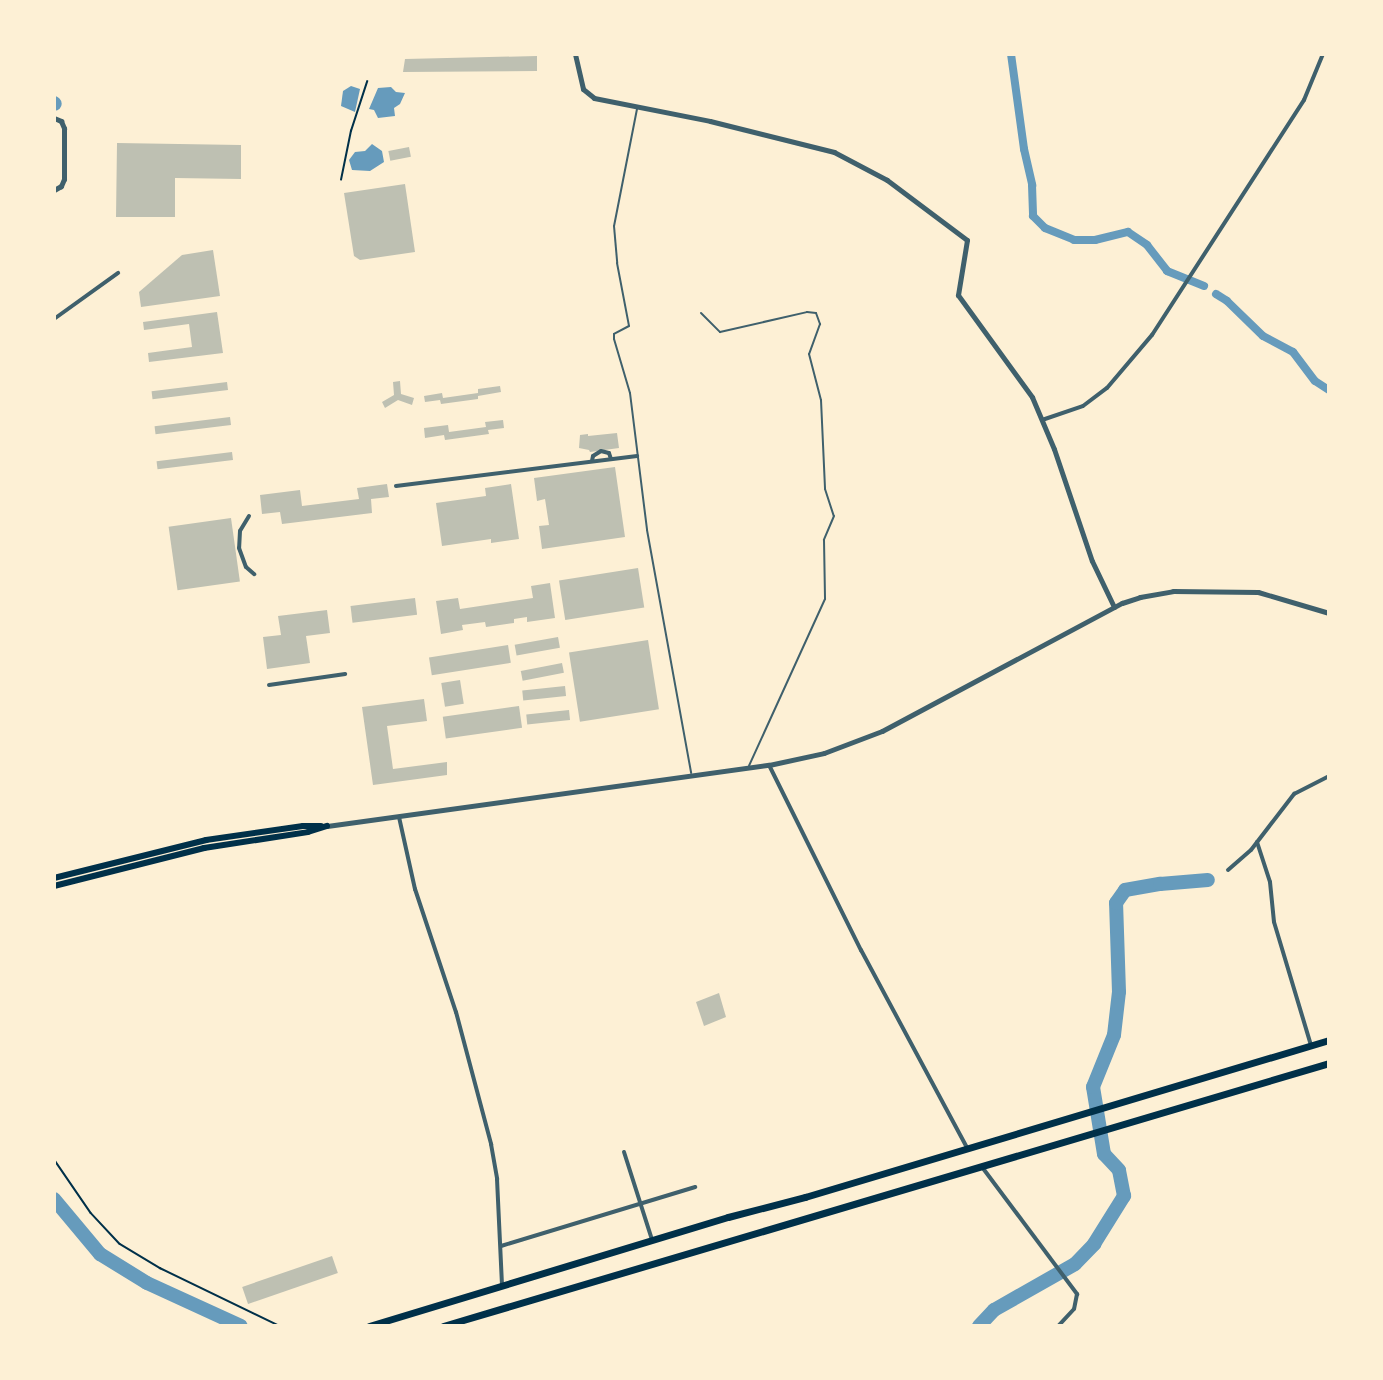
<!DOCTYPE html>
<html>
<head>
<meta charset="utf-8">
<style>
  body { margin:0 }
  #map { position:relative; width:1383px; height:1380px; overflow:hidden; background:#fdf0d5; font-family:"Nunito Sans",sans-serif }
  div>[style] { position:absolute }
  [style*='--x'] { left:calc(var(--x)*1px); top:calc(var(--y)*1px); width:calc(var(--w)*1px); rotate:calc(var(--a)*1deg) }
  .water>* { inset:0; background:#669bbc }
  .canal>* { height:8px; margin:-4px; padding:0 4px; transform-origin:4px; border-radius:4px; background:#669bbc }
  .river>* { height:14px; margin:-7px; padding:0 7px; transform-origin:7px; border-radius:7px; background:#669bbc }
  .building>* { inset:0; background:#bec0b2; transform-origin:0 0 }
  .path>* { height:1.5px; margin:-0.75px; padding:0 0.75px; transform-origin:0.75px; border-radius:0.75px; background:#003049 }
  .service>* { height:2px; margin:-1px; padding:0 1px; transform-origin:1px; border-radius:1px; background:#3f606c }
  .minor>* { height:4px; margin:-2px; padding:0 2px; transform-origin:2px; border-radius:2px; background:#3f606c }
  .tertiary>* { height:5px; margin:-2.5px; padding:0 2.5px; transform-origin:2.5px; border-radius:2.5px; background:#3f606c }
  .secondary>* { height:6px; margin:-3px; padding:0 3px; transform-origin:3px; border-radius:3px; background:#003049 }
  .trunk>* { height:7px; margin:-3.5px; padding:0 3.5px; transform-origin:3.5px; border-radius:3.5px; background:#003049 }
  span { translate:-50% -50%; white-space:nowrap; text-align:center; line-height:1.15; -webkit-text-stroke:4.5px #fdf0d5; paint-order:stroke }
  .frame { position:absolute; inset:0; border:56px solid #fdf0d5; pointer-events:none }
</style>
</head>
<body>
<div id="map">
  <div class="water">
    <div style="clip-path:polygon(351px 86px,360px 89px,355px 112px,341px 106px,343px 91px)"></div>
    <div style="clip-path:polygon(391px 87px,396px 92px,405px 93px,400px 104px,394px 108px,395px 116px,378px 118px,374px 110px,369px 109px,378px 88px)"></div>
    <div style="clip-path:polygon(372px 144px,382px 151px,384px 162px,370px 171px,352px 170px,349px 160px,355px 152px,365px 151px)"></div>
  </div>
  <div class="canal">
    <div style="--x:1011;--y:54;--w:96;--a:82.2"></div>
    <div style="--x:1024;--y:149;--w:37;--a:77"></div>
    <div style="--x:1032;--y:185;--w:31;--a:88"></div>
    <div style="--x:1033;--y:216;--w:17;--a:45"></div>
    <div style="--x:1045;--y:228;--w:31;--a:22"></div>
    <div style="--x:1074;--y:240;--w:21;--a:0"></div>
    <div style="--x:1095;--y:240;--w:34;--a:-14"></div>
    <div style="--x:1128;--y:232;--w:23;--a:34"></div>
    <div style="--x:1147;--y:245;--w:33;--a:52"></div>
    <div style="--x:1167;--y:271;--w:40;--a:22"></div>
    <div style="--x:1216;--y:294;--w:13;--a:32"></div>
    <div style="--x:1227;--y:301;--w:50;--a:44.2"></div>
    <div style="--x:1263;--y:336;--w:34;--a:28"></div>
    <div style="--x:1293;--y:352;--w:36;--a:53"></div>
    <div style="--x:1315;--y:381;--w:17;--a:33"></div>
  </div>
  <div class="river">
    <div style="--x:54;--y:103;--w:1;--a:45"></div>
    <div style="--x:54;--y:1199;--w:72;--a:50.1"></div>
    <div style="--x:100;--y:1254;--w:55;--a:31.7"></div>
    <div style="--x:147;--y:1283;--w:103;--a:24.6"></div>
    <div style="--x:979;--y:1326;--w:22;--a:-47"></div>
    <div style="--x:994;--y:1310;--w:93;--a:-29.6"></div>
    <div style="--x:1075;--y:1264;--w:28;--a:-46"></div>
    <div style="--x:1094;--y:1244;--w:57;--a:-58"></div>
    <div style="--x:1124;--y:1196;--w:26;--a:-101"></div>
    <div style="--x:1119;--y:1170;--w:22;--a:-133"></div>
    <div style="--x:1104;--y:1154;--w:68;--a:-99.3"></div>
    <div style="--x:1093;--y:1087;--w:56;--a:-68"></div>
    <div style="--x:1114;--y:1035;--w:43;--a:-83.4"></div>
    <div style="--x:1119;--y:992;--w:89;--a:-91.9"></div>
    <div style="--x:1116;--y:903;--w:16;--a:-55"></div>
    <div style="--x:1125;--y:890;--w:36;--a:-10"></div>
    <div style="--x:1160;--y:884;--w:48;--a:-4.8"></div>
  </div>
  <div class="building">
    <div style="clip-path:polygon(537px 56px,537px 71px,403px 72px,405px 59px)"></div>
    <div style="clip-path:polygon(117px 143px,241px 145px,241px 179px,175px 178px,175px 217px,116px 217px)"></div>
    <div style="left:409px;top:147px;width:10px;height:21px;rotate:79deg"></div>
    <div style="clip-path:polygon(405px 184px,415px 252px,360px 260px,354px 256px,344px 193px)"></div>
    <div style="clip-path:polygon(213px 250px,220px 296px,141px 307px,139px 292px,182px 255px)"></div>
    <div style="clip-path:polygon(217px 312px,223px 353px,149px 362px,148px 353px,192px 347px,189px 324px,144px 330px,143px 322px)"></div>
    <div style="clip-path:polygon(400px 381px,401px 394px,414px 398px,412px 405px,398px 400px,385px 408px,382px 402px,394px 395px,393px 382px)"></div>
    <div style="left:227px;top:382px;width:8px;height:76px;rotate:83deg"></div>
    <div style="clip-path:polygon(500px 386px,501px 392px,478px 396px,478px 399px,441px 404px,440px 400px,425px 402px,424px 396px,442px 393px,443px 398px,478px 393px,478px 389px)"></div>
    <div style="left:230px;top:417px;width:8px;height:76px;rotate:83deg"></div>
    <div style="clip-path:polygon(503px 420px,504px 428px,488px 430px,489px 434px,445px 440px,444px 435px,425px 438px,424px 428px,448px 425px,449px 432px,486px 427px,485px 422px)"></div>
    <div style="clip-path:polygon(617px 433px,619px 448px,590px 452px,589px 450px,579px 448px,580px 435px,588px 434px,588px 436px)"></div>
    <div style="left:232px;top:452px;width:8px;height:76px;rotate:83deg"></div>
    <div style="clip-path:polygon(615px 467px,625px 537px,542px 549px,539px 526px,549px 525px,545px 499px,537px 501px,534px 478px)"></div>
    <div style="clip-path:polygon(387px 484px,389px 497px,371px 499px,372px 513px,282px 524px,280px 512px,262px 514px,260px 495px,300px 490px,302px 506px,359px 499px,357px 488px)"></div>
    <div style="clip-path:polygon(511px 484px,519px 539px,491px 543px,491px 539px,442px 546px,436px 503px,486px 496px,485px 488px)"></div>
    <div style="left:231px;top:518px;width:64px;height:63px;rotate:82deg"></div>
    <div style="left:638px;top:568px;width:40px;height:80px;rotate:81deg"></div>
    <div style="clip-path:polygon(550px 583px,555px 618px,527px 622px,527px 617px,514px 619px,514px 623px,486px 627px,485px 622px,462px 625px,463px 630px,441px 634px,436px 601px,458px 598px,460px 609px,533px 598px,531px 586px)"></div>
    <div style="left:415px;top:598px;width:17px;height:65px;rotate:83deg"></div>
    <div style="clip-path:polygon(327px 610px,330px 633px,306px 636px,310px 663px,267px 669px,263px 637px,281px 635px,278px 616px)"></div>
    <div style="left:558px;top:637px;width:11px;height:44px;rotate:80deg"></div>
    <div style="left:648px;top:640px;width:70px;height:80px;rotate:81deg"></div>
    <div style="left:508px;top:645px;width:18px;height:80px;rotate:81deg"></div>
    <div style="left:562px;top:663px;width:10px;height:42px;rotate:79deg"></div>
    <div style="left:460px;top:680px;width:24px;height:19px;rotate:81deg"></div>
    <div style="left:565px;top:686px;width:10px;height:43px;rotate:84deg"></div>
    <div style="clip-path:polygon(424px 699px,427px 721px,387px 726px,393px 769px,447px 762px,447px 775px,373px 785px,362px 707px)"></div>
    <div style="left:519px;top:706px;width:22px;height:77px;rotate:82deg"></div>
    <div style="left:569px;top:710px;width:10px;height:43px;rotate:84deg"></div>
    <div style="clip-path:polygon(719px 993px,726px 1017px,704px 1026px,696px 1002px)"></div>
    <div style="left:332px;top:1256px;width:18px;height:95px;rotate:71deg"></div>
  </div>
  <div class="path">
    <div style="--x:341;--y:180;--w:50;--a:-78.5"></div>
    <div style="--x:351;--y:131;--w:52;--a:-71.9"></div>
    <div style="--x:54;--y:1159;--w:65;--a:55.6"></div>
    <div style="--x:91;--y:1213;--w:42;--a:46.9"></div>
    <div style="--x:120;--y:1244;--w:47;--a:31"></div>
    <div style="--x:160;--y:1268;--w:133;--a:25.8"></div>
  </div>
  <div class="service">
    <div style="--x:637;--y:109;--w:119;--a:101.1"></div>
    <div style="--x:614;--y:226;--w:37;--a:85"></div>
    <div style="--x:617;--y:263;--w:64;--a:79.2"></div>
    <div style="--x:629;--y:326;--w:17;--a:152"></div>
    <div style="--x:614;--y:334;--w:5;--a:90"></div>
    <div style="--x:614;--y:339;--w:56;--a:73.5"></div>
    <div style="--x:630;--y:393;--w:138;--a:82.9"></div>
    <div style="--x:647;--y:530;--w:247;--a:79.7"></div>
    <div style="--x:701;--y:313;--w:27;--a:45"></div>
    <div style="--x:720;--y:332;--w:89;--a:-12.9"></div>
    <div style="--x:807;--y:312;--w:9;--a:6"></div>
    <div style="--x:816;--y:313;--w:12;--a:70"></div>
    <div style="--x:820;--y:324;--w:32;--a:110"></div>
    <div style="--x:809;--y:354;--w:48;--a:75.4"></div>
    <div style="--x:821;--y:400;--w:89;--a:87.4"></div>
    <div style="--x:825;--y:489;--w:28;--a:72"></div>
    <div style="--x:834;--y:516;--w:26;--a:113"></div>
    <div style="--x:824;--y:540;--w:59;--a:89"></div>
    <div style="--x:825;--y:599;--w:183;--a:114.5"></div>
  </div>
  <div class="minor">
    <div style="--x:54;--y:319;--w:79;--a:-35.7"></div>
    <div style="--x:1042;--y:420;--w:43;--a:-18.9"></div>
    <div style="--x:1083;--y:406;--w:30;--a:-37"></div>
    <div style="--x:1107;--y:388;--w:70;--a:-49.7"></div>
    <div style="--x:1152;--y:335;--w:280;--a:-57.1"></div>
    <div style="--x:1304;--y:100;--w:50;--a:-67.6"></div>
    <div style="--x:592;--y:461;--w:5;--a:-79"></div>
    <div style="--x:593;--y:456;--w:9;--a:-32"></div>
    <div style="--x:601;--y:451;--w:8;--a:14"></div>
    <div style="--x:609;--y:453;--w:6;--a:72"></div>
    <div style="--x:396;--y:486;--w:243;--a:-7.1"></div>
    <div style="--x:249;--y:516;--w:17;--a:121"></div>
    <div style="--x:240;--y:531;--w:17;--a:93"></div>
    <div style="--x:239;--y:548;--w:20;--a:70"></div>
    <div style="--x:246;--y:567;--w:11;--a:41"></div>
    <div style="--x:269;--y:685;--w:77;--a:-8.2"></div>
    <div style="--x:769;--y:765;--w:207;--a:63.6"></div>
    <div style="--x:861;--y:950;--w:225;--a:61.8"></div>
    <div style="--x:399;--y:817;--w:74;--a:77.5"></div>
    <div style="--x:415;--y:889;--w:130;--a:71.6"></div>
    <div style="--x:456;--y:1012;--w:137;--a:75.1"></div>
    <div style="--x:491;--y:1144;--w:36;--a:80"></div>
    <div style="--x:497;--y:1179;--w:106;--a:87.3"></div>
    <div style="--x:1257;--y:842;--w:42;--a:72"></div>
    <div style="--x:1270;--y:882;--w:40;--a:84.3"></div>
    <div style="--x:1274;--y:922;--w:128;--a:73.3"></div>
    <div style="--x:1228;--y:870;--w:30;--a:-41"></div>
    <div style="--x:1251;--y:850;--w:71;--a:-52.5"></div>
    <div style="--x:1294;--y:794;--w:39;--a:-27"></div>
    <div style="--x:624;--y:1152;--w:92;--a:72.3"></div>
    <div style="--x:982;--y:1167;--w:159;--a:53.2"></div>
    <div style="--x:1077;--y:1294;--w:15;--a:101"></div>
    <div style="--x:1074;--y:1309;--w:23;--a:133"></div>
    <div style="--x:501;--y:1246;--w:203;--a:-16.9"></div>
  </div>
  <div class="tertiary">
    <div style="--x:575;--y:54;--w:36;--a:77"></div>
    <div style="--x:583;--y:89;--w:14;--a:39"></div>
    <div style="--x:594;--y:98;--w:118;--a:11.2"></div>
    <div style="--x:710;--y:121;--w:128;--a:14"></div>
    <div style="--x:834;--y:152;--w:60;--a:27.8"></div>
    <div style="--x:887;--y:180;--w:100;--a:36.9"></div>
    <div style="--x:967;--y:240;--w:56;--a:99.3"></div>
    <div style="--x:958;--y:295;--w:126;--a:54"></div>
    <div style="--x:1032;--y:397;--w:56;--a:67.1"></div>
    <div style="--x:1054;--y:449;--w:118;--a:71.3"></div>
    <div style="--x:1092;--y:561;--w:51;--a:64.4"></div>
    <div style="--x:54;--y:118;--w:8;--a:23"></div>
    <div style="--x:61;--y:121;--w:8;--a:67"></div>
    <div style="--x:64;--y:128;--w:51;--a:90"></div>
    <div style="--x:64;--y:179;--w:8;--a:113"></div>
    <div style="--x:61;--y:186;--w:8;--a:150"></div>
    <div style="--x:327;--y:826;--w:446;--a:-7.9"></div>
    <div style="--x:769;--y:765;--w:56;--a:-12.3"></div>
    <div style="--x:824;--y:753;--w:62;--a:-20.8"></div>
    <div style="--x:882;--y:731;--w:272;--a:-28.1"></div>
    <div style="--x:1122;--y:603;--w:19;--a:-18"></div>
    <div style="--x:1140;--y:597;--w:34;--a:-10"></div>
    <div style="--x:1173;--y:591;--w:85;--a:0.7"></div>
    <div style="--x:1258;--y:592;--w:74;--a:16.5"></div>
  </div>
  <div class="secondary">
    <div style="--x:54;--y:878;--w:157;--a:-14"></div>
    <div style="--x:206;--y:840;--w:98;--a:-8.2"></div>
    <div style="--x:303;--y:826;--w:18;--a:0"></div>
    <div style="--x:54;--y:886;--w:155;--a:-14.2"></div>
    <div style="--x:204;--y:848;--w:105;--a:-8.7"></div>
    <div style="--x:308;--y:832;--w:20;--a:-18"></div>
  </div>
  <div class="trunk">
    <div style="--x:369;--y:1326;--w:375;--a:-16.9"></div>
    <div style="--x:728;--y:1217;--w:80;--a:-14.6"></div>
    <div style="--x:805;--y:1197;--w:547;--a:-16.68"></div>
    <div style="--x:443;--y:1326;--w:924;--a:-16.53"></div>
  </div>
  <div class="frame"></div>
</div>
</body>
</html>
